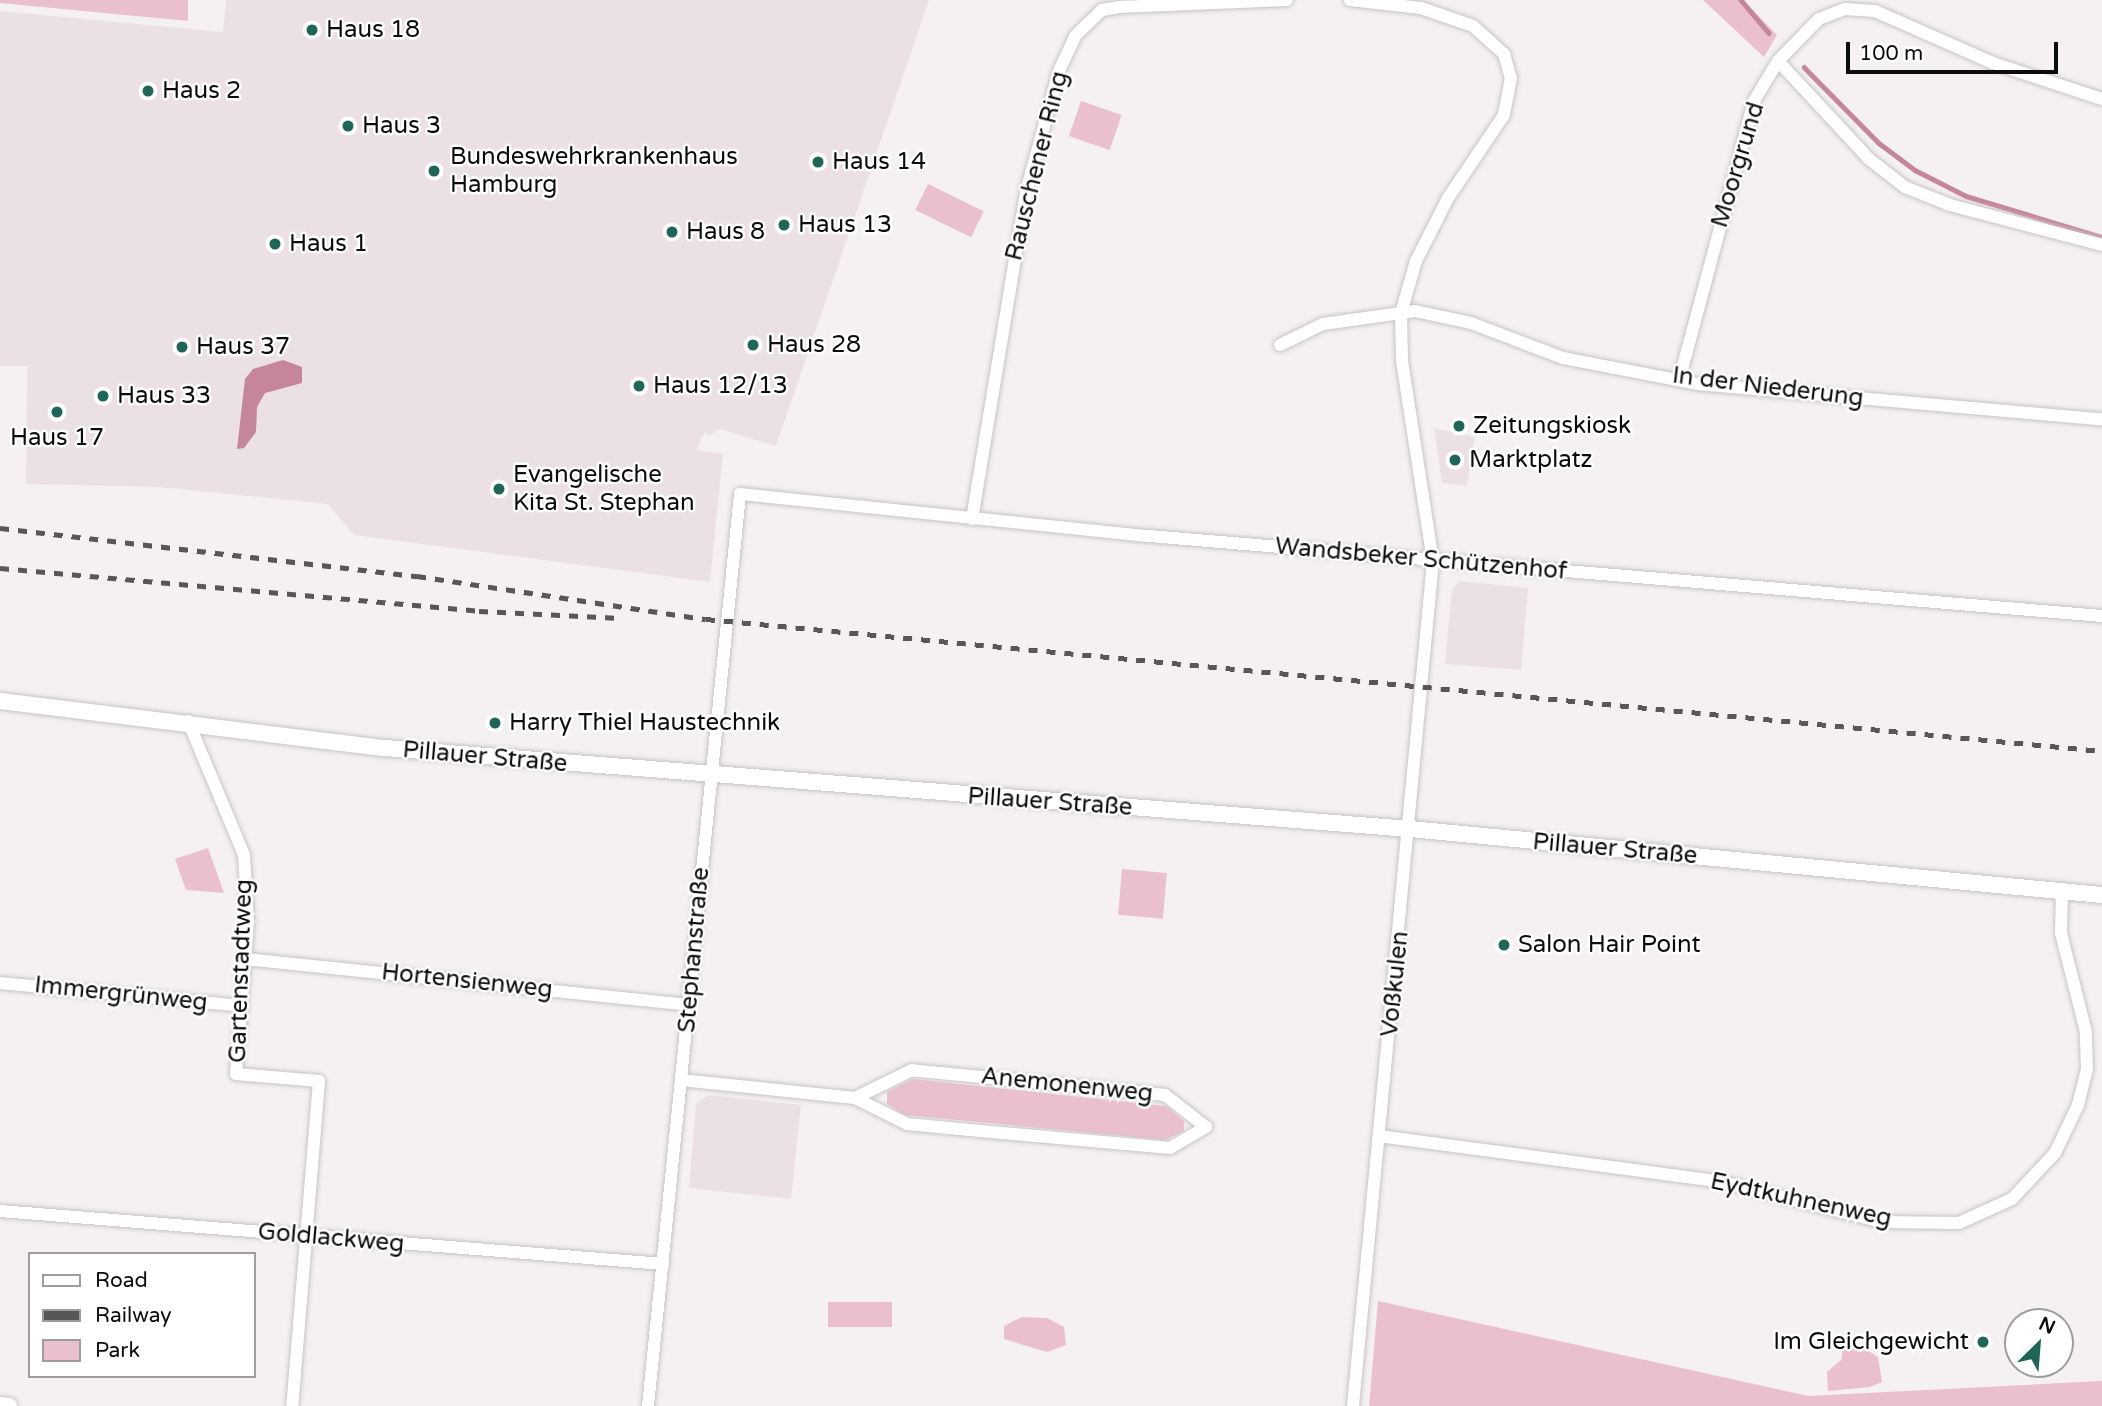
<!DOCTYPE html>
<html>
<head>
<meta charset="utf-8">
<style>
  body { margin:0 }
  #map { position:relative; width:2102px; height:1406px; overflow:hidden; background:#f5f1f2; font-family:"Varela Round",sans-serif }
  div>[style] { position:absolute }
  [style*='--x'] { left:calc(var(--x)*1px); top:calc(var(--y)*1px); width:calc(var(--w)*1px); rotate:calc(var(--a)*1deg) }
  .built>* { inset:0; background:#ebe0e3 }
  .green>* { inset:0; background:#ebc0cd; transform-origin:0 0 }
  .water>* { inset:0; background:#c5869b }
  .stream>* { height:4.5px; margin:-2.25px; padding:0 2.25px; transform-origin:2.25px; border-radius:2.25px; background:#c5869b }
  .roads { filter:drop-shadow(0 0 2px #c8c4c6) drop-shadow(0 0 2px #c8c4c6) }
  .minor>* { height:12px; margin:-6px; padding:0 6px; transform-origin:6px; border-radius:6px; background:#fff }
  .tertiary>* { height:16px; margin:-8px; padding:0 8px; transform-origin:8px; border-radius:8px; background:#fff }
  .rail>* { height:4.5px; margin-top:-2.25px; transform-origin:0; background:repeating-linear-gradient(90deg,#585657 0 9px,transparent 0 18px) }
  .dots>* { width:19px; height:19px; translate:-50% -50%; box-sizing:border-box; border:4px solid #fff; border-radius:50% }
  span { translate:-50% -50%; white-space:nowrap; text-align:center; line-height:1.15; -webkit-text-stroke:5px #fff; paint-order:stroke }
  .poi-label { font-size:24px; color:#0d0c0c }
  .left { translate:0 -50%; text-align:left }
  .right { translate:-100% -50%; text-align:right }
  .street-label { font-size:24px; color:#0d0c0c }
  .legend { position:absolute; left:28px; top:1252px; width:228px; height:126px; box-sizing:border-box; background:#fff; border:2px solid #9e9e9e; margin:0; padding:9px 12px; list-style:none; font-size:21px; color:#0d0c0c }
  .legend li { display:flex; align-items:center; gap:14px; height:35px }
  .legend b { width:35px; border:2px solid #9e9e9e }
  .north { position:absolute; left:2004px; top:1308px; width:70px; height:70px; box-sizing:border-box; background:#fff; border:2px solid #9e9e9e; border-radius:50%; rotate:25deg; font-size:19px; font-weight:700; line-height:28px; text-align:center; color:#0d0c0c }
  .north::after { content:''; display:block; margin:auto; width:24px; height:32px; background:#1f6558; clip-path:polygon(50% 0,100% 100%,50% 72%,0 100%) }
  .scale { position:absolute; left:1846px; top:42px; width:212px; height:32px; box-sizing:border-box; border:4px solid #0d0c0c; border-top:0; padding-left:9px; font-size:21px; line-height:24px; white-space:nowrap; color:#0d0c0c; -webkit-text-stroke:5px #fff; paint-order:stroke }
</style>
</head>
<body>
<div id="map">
  <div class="built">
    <div style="clip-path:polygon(226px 0,929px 0,776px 446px,720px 429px,709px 436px,704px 432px,697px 450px,723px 454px,710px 582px,354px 535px,328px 504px,158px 487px,26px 484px,27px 366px,0 366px,0 11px,223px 32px)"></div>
    <div style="clip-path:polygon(1434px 428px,1475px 437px,1467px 486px,1442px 483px)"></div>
    <div style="clip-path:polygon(1459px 581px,1528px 588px,1521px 670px,1445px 664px,1452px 589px)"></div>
    <div style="clip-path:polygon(708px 1095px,801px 1105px,791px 1199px,689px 1188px,696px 1104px)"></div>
  </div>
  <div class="green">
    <div style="clip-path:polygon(0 0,188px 0,188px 21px,0 3px)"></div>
    <div style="clip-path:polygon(1703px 0,1743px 0,1777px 35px,1764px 57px)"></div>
    <div style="left:1081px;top:101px;width:43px;height:37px;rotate:19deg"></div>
    <div style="left:928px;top:184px;width:62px;height:29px;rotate:26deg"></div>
    <div style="clip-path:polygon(208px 848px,224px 893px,186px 890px,175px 859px)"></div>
    <div style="left:1122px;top:869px;width:45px;height:46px;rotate:5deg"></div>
    <div style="clip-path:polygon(913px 1079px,1166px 1106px,1184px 1121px,1184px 1131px,1165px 1140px,905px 1115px,887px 1104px,887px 1092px)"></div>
    <div style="clip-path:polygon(1378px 1301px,1808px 1396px,2102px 1381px,2102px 1406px,1369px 1406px)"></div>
    <div style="left:892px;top:1302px;width:25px;height:64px;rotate:90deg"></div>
    <div style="clip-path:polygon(1022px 1317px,1047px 1318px,1064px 1327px,1066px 1345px,1047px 1352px,1004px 1339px,1004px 1326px)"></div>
    <div style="clip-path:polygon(1842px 1349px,1865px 1349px,1878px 1357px,1882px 1382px,1870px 1387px,1828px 1391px,1827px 1372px,1842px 1359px)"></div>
  </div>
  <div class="water">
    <div style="clip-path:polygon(283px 360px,302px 367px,302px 383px,265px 393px,257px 407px,256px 432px,244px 448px,237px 449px,245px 379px,253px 369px)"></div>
  </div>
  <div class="stream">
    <div style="--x:1741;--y:0;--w:43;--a:49.7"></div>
    <div style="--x:1804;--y:67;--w:107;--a:45.4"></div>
    <div style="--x:1879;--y:143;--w:45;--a:36.9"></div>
    <div style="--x:1915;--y:170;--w:57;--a:27"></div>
    <div style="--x:1966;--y:196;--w:142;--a:16.8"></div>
  </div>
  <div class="roads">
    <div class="minor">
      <div style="--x:1350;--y:0;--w:71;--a:6.4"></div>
      <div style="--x:1421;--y:8;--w:55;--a:19.1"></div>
      <div style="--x:1473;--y:26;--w:42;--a:42.1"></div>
      <div style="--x:1504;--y:54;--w:25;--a:74"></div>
      <div style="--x:1511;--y:78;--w:38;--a:101"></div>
      <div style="--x:1504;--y:115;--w:100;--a:124"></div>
      <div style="--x:1448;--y:198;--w:71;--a:116.9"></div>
      <div style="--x:1416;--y:261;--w:54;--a:106.1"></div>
      <div style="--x:1401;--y:313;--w:48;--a:88.8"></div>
      <div style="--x:1402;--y:361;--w:202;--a:81.2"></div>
      <div style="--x:1433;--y:561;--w:849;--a:95.41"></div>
      <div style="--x:1778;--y:61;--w:134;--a:47.1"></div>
      <div style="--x:1869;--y:159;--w:46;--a:37.9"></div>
      <div style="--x:1905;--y:187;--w:48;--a:21.8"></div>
      <div style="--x:1950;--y:205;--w:157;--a:14.7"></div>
      <div style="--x:1280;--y:345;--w:48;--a:-26"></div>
      <div style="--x:1323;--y:324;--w:93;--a:-8"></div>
      <div style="--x:1415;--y:311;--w:57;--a:12.1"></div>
      <div style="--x:1471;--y:323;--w:98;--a:20.8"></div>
      <div style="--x:1563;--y:358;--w:137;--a:10.9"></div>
      <div style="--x:1698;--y:384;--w:406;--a:5"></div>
      <div style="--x:1680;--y:377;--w:286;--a:-75"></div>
      <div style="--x:1754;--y:101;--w:47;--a:-59"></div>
      <div style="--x:1778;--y:61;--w:59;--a:-45.7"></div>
      <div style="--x:1819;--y:19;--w:28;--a:-21"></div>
      <div style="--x:1845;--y:9;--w:30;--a:4"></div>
      <div style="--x:1875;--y:11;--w:129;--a:23.8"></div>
      <div style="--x:1993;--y:63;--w:115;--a:18.3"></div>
      <div style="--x:972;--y:519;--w:336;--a:-80.6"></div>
      <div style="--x:1027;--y:188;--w:121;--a:-74.7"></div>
      <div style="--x:1059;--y:71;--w:38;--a:-65"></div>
      <div style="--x:1075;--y:36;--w:37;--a:-44"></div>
      <div style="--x:1102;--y:10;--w:17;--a:-10"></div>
      <div style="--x:1119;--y:7;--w:168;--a:-2.4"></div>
      <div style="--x:188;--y:721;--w:145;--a:67.3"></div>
      <div style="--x:244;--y:855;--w:66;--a:86.5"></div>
      <div style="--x:248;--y:921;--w:153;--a:94.5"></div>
      <div style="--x:236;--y:1074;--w:83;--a:4.8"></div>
      <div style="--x:319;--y:1081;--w:326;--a:94.7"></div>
      <div style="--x:245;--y:959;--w:446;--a:5.9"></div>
      <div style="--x:0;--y:983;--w:243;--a:5.4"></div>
      <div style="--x:681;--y:1080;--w:175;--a:5.9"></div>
      <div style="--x:855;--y:1098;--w:58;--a:26.6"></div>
      <div style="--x:907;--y:1124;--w:84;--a:5.4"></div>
      <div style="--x:991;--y:1132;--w:180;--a:5.1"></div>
      <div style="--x:1170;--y:1148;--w:42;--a:-30.3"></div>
      <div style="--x:1206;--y:1127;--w:52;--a:-142"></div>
      <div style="--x:1165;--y:1095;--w:254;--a:-174.4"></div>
      <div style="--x:912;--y:1070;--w:64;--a:153.8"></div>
      <div style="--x:1379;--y:1136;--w:342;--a:7.6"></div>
      <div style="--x:1718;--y:1181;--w:169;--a:14"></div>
      <div style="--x:1882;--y:1222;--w:77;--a:0.7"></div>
      <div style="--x:1959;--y:1223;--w:58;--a:-24.4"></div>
      <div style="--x:2012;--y:1199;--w:63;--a:-46.9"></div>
      <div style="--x:2055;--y:1153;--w:53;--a:-64.4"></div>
      <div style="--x:2078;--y:1105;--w:37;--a:-76"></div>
      <div style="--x:2087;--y:1069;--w:37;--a:-92"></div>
      <div style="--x:2086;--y:1032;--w:102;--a:-104.2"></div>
      <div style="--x:2061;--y:933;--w:42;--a:-88.6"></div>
      <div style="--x:0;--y:1211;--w:665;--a:4.57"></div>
      <div style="--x:648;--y:1406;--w:917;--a:-84.24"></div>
      <div style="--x:740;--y:494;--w:411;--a:5.9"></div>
      <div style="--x:1149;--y:536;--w:956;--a:4.8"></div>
    </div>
    <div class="tertiary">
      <div style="--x:0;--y:701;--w:388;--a:7"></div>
      <div style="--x:385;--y:748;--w:1028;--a:4.52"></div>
      <div style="--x:1410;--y:829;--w:695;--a:5.45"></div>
      <div style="--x:0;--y:1405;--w:9;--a:6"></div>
    </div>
  </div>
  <div class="rail">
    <div style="--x:0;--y:528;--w:420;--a:6.6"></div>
    <div style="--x:417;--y:576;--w:292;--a:8.5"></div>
    <div style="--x:706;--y:619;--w:1402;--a:5.4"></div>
    <div style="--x:0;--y:568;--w:481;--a:5.1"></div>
    <div style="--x:479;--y:611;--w:142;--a:2.8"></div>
  </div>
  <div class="dots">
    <div style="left:312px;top:30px;background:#1f6558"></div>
    <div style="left:148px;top:91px;background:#1f6558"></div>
    <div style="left:348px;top:126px;background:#1f6558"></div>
    <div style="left:818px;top:162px;background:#1f6558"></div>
    <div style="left:434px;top:171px;background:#1f6558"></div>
    <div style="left:784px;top:225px;background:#1f6558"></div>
    <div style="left:672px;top:232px;background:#1f6558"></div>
    <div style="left:275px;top:244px;background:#1f6558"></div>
    <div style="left:753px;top:345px;background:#1f6558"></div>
    <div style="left:182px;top:347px;background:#1f6558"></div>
    <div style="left:639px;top:386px;background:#1f6558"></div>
    <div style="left:103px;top:396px;background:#1f6558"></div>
    <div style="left:57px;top:412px;background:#1f6558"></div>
    <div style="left:1459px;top:426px;background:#1f6558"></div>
    <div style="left:1455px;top:460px;background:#1f6558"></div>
    <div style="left:499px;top:489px;background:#1f6558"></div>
    <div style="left:495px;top:723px;background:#1f6558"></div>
    <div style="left:1504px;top:945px;background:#1f6558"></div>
    <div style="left:1983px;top:1342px;background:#1f6558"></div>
  </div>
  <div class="poi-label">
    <span class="left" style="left:326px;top:30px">Haus 18</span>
    <span class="left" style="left:162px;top:91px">Haus 2</span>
    <span class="left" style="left:362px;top:126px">Haus 3</span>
    <span class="left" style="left:450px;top:171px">Bundeswehrkrankenhaus<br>Hamburg</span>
    <span class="left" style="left:832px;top:162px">Haus 14</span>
    <span class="left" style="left:798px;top:225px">Haus 13</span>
    <span class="left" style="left:686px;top:232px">Haus 8</span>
    <span class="left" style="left:289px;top:244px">Haus 1</span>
    <span class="left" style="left:767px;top:345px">Haus 28</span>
    <span class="left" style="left:196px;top:347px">Haus 37</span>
    <span class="left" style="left:653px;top:386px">Haus 12/13</span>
    <span class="left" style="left:117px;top:396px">Haus 33</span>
    <span class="left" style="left:1473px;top:426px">Zeitungskiosk</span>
    <span style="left:57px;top:438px">Haus 17</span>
    <span class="left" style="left:1469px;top:460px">Marktplatz</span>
    <span class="left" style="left:513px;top:489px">Evangelische<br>Kita St. Stephan</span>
    <span class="left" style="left:509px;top:723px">Harry Thiel Haustechnik</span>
    <span class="left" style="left:1518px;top:945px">Salon Hair Point</span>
    <span class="right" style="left:1969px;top:1342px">Im Gleichgewicht</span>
  </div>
  <div class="street-label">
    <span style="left:1738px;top:165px;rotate:-73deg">Moorgrund</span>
    <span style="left:1037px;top:166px;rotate:-76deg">Rauschener Ring</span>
    <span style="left:1768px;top:387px;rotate:7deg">In der Niederung</span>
    <span style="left:1421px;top:559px;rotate:5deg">Wandsbeker Schützenhof</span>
    <span style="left:485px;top:757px;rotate:5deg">Pillauer Straße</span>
    <span style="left:1050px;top:802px;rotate:4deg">Pillauer Straße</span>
    <span style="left:1615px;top:849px;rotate:5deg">Pillauer Straße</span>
    <span style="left:694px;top:950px;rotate:-85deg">Stephanstraße</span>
    <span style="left:241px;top:971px;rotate:-88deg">Gartenstadtweg</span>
    <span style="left:467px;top:981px;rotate:6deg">Hortensienweg</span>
    <span style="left:1395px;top:984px;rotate:-84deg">Voßkulen</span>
    <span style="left:121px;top:994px;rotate:6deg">Immergrünweg</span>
    <span style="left:1067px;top:1085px;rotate:6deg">Anemonenweg</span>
    <span style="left:1801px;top:1200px;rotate:12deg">Eydtkuhnenweg</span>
    <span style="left:331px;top:1238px;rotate:5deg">Goldlackweg</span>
  </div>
  <ul class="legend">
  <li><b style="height:9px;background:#fff"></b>Road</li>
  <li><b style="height:9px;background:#585657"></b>Railway</li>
  <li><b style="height:19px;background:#ebc0cd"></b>Park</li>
  </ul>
  <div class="north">N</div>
  <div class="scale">100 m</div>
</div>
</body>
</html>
